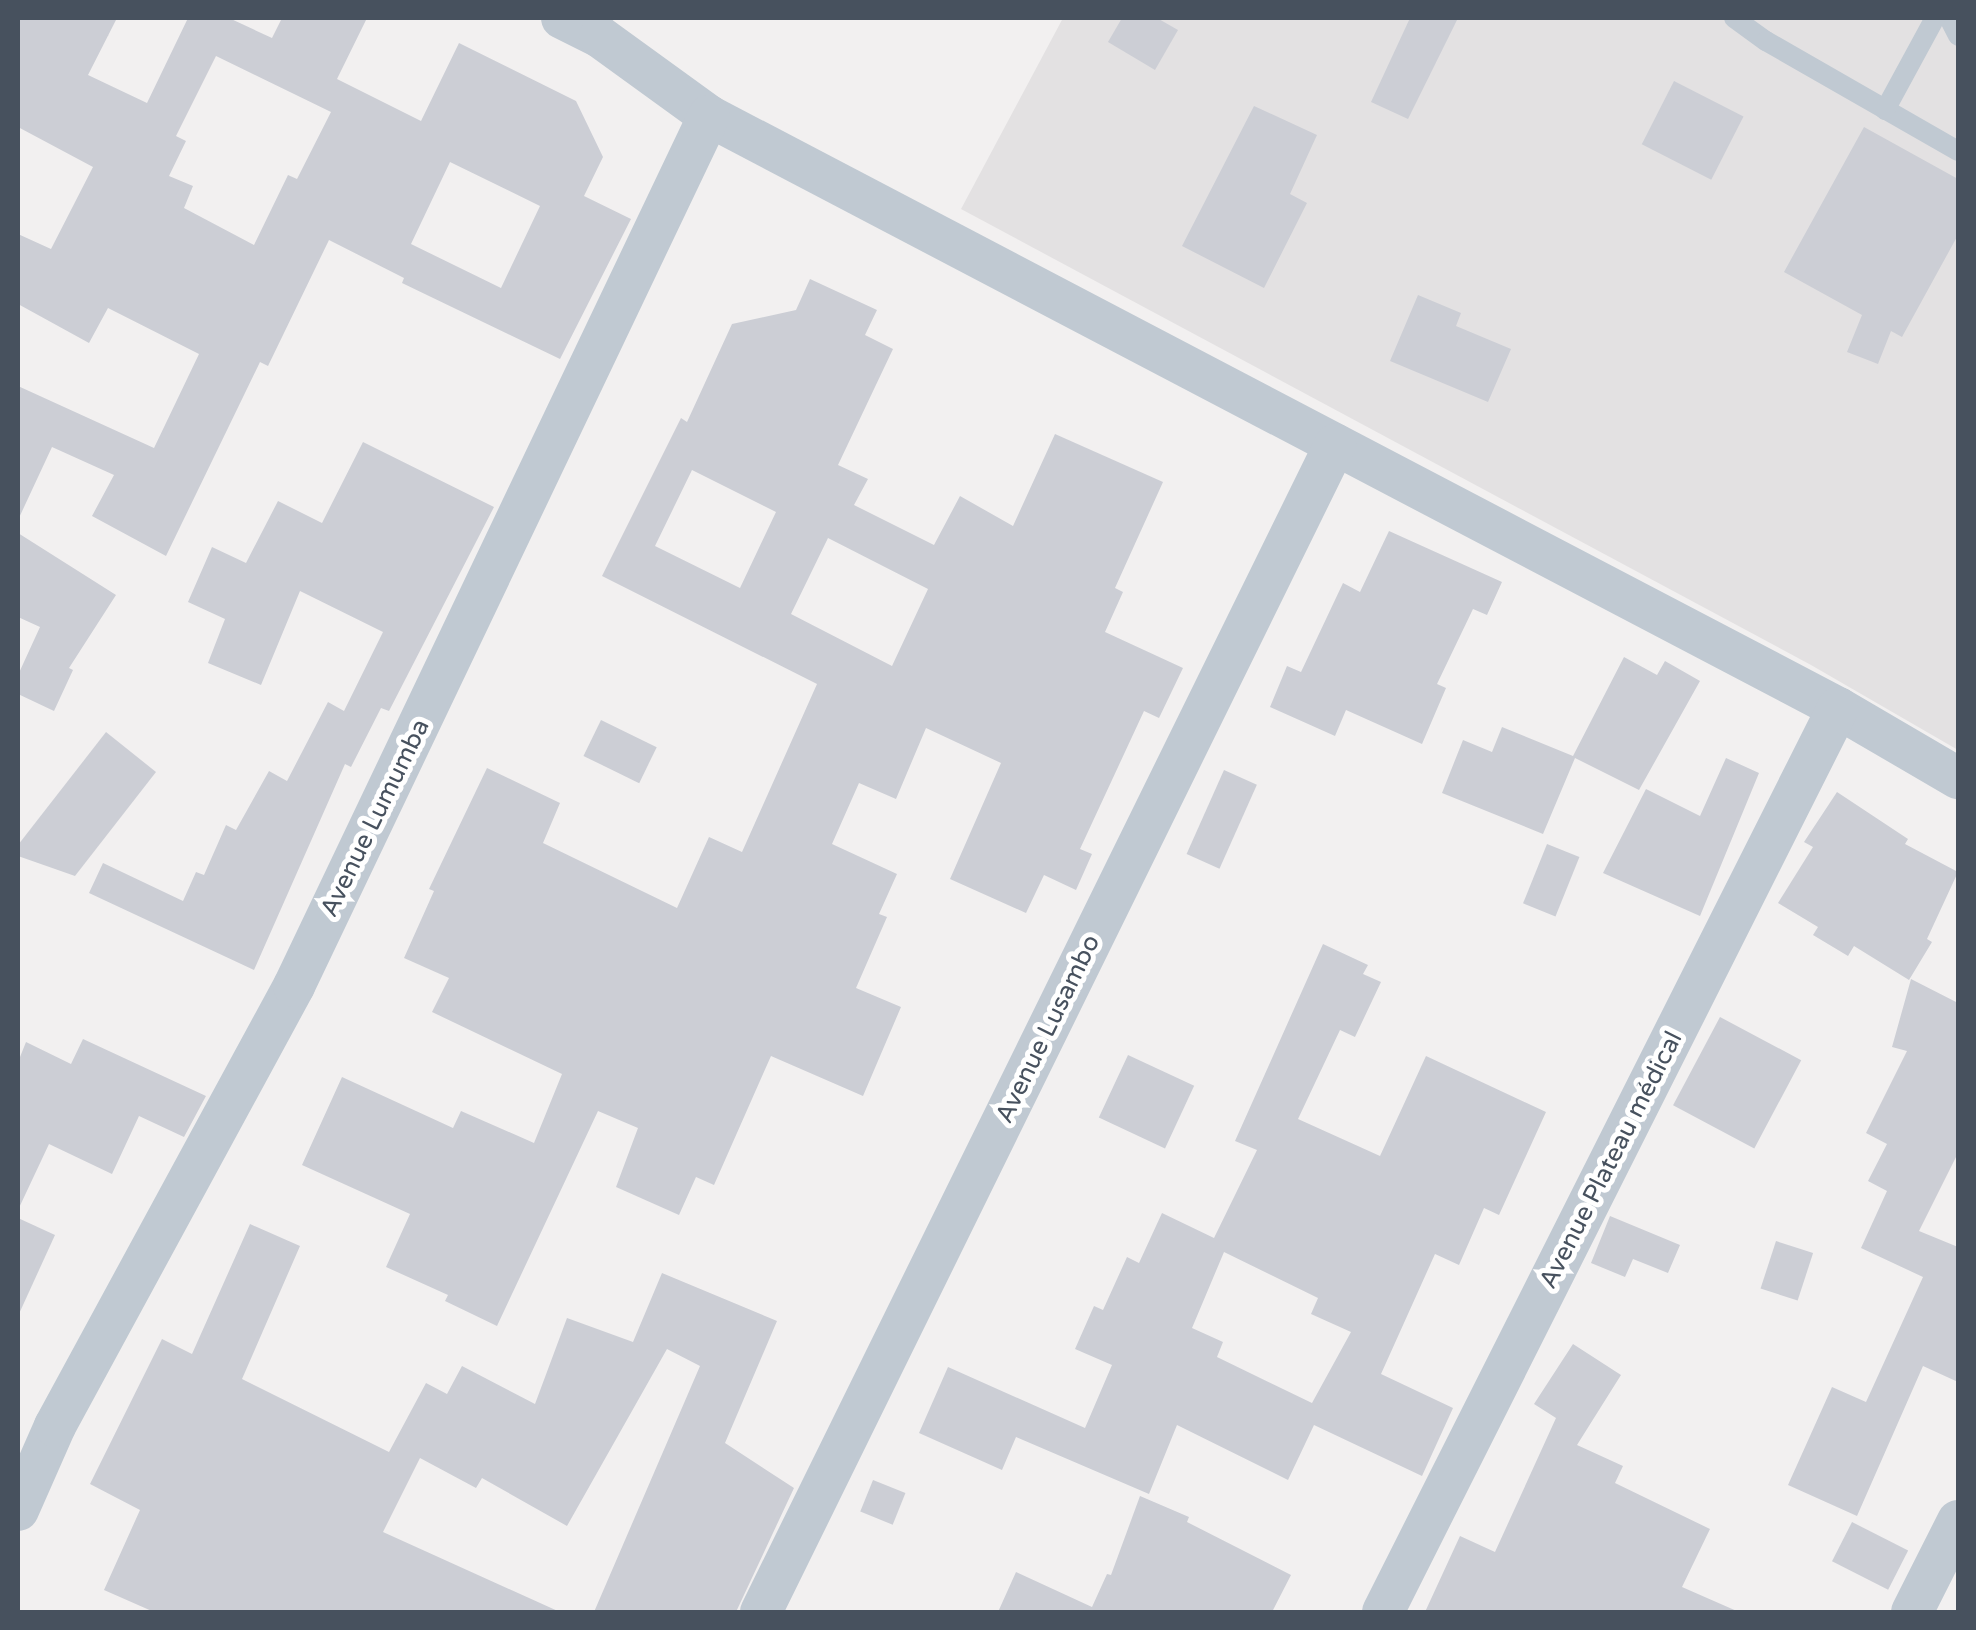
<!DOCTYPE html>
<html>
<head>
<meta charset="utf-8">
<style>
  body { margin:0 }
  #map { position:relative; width:1976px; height:1630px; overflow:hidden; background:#f2f0f0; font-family:"Varela Round",sans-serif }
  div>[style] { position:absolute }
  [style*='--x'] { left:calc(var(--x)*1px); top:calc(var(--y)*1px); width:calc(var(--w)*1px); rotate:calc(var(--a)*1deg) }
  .education>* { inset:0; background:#e3e1e2 }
  .building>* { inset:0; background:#ccced5; transform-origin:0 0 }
  .lane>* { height:20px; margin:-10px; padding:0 10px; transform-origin:10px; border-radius:10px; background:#c0c9d2 }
  .street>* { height:42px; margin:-21px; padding:0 21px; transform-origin:21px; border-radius:21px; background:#c0c9d2 }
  span { translate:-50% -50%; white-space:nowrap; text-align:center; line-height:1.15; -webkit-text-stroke:10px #fff; paint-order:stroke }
  .street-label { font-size:25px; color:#47515e }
  .frame { position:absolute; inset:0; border:20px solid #47515e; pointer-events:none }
</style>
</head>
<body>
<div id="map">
  <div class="education">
    <div style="clip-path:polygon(1063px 18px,1958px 18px,1958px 750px,1811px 665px,961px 209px)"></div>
  </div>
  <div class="building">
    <div style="clip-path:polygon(evenodd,18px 18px,117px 18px,88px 75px,147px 103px,188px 18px,229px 18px,272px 38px,282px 18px,367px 18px,337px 79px,421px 121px,459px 43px,576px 101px,603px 157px,584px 196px,631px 219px,560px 359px,402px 283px,404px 278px,329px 240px,268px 366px,260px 362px,166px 556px,92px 516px,114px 475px,52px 447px,18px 520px,18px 386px,154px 448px,199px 354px,108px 308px,89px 343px,18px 304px,18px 234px,51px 249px,93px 167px,18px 127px,18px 18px,216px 56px,331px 112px,297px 179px,288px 175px,254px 245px,184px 208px,193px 186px,169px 176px,186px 141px,176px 136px,216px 56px,18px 18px,450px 162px,540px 206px,501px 288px,411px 244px,450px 162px)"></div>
    <div style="clip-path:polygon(1122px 18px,1157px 18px,1178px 30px,1155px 70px,1108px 42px)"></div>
    <div style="clip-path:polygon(1410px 18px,1458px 18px,1408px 119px,1371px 102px)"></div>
    <div style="left:1674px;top:81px;width:78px;height:71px;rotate:27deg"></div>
    <div style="clip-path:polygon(1254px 106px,1317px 135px,1290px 194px,1307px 203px,1264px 288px,1182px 246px)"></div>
    <div style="clip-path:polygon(1864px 127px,1958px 179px,1958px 235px,1902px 337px,1891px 331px,1878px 364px,1847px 352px,1862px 315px,1784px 272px)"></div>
    <div style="clip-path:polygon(evenodd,810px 279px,877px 310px,865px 335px,893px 349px,838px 465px,868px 479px,854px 505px,934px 545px,960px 496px,1013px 526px,1055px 434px,1163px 482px,1115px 588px,1123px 592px,1105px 632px,1183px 668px,1159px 718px,1144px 711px,1080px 849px,1092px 854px,1076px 890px,1044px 875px,1026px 913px,950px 879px,1001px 763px,926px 728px,896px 799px,859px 783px,832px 844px,897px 874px,879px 914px,887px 917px,856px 988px,901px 1007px,863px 1096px,771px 1056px,714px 1185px,696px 1177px,679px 1215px,616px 1187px,638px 1128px,598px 1111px,497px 1326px,445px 1301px,448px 1295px,386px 1267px,410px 1214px,302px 1165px,342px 1077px,453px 1128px,461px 1111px,534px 1143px,562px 1074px,432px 1012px,449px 978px,404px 958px,434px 891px,429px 889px,487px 768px,560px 803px,543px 843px,677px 908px,709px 837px,742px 852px,817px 684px,602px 576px,681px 418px,687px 422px,732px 324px,796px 310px,810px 279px,692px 470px,776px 512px,740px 588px,655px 546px,692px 470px,810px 279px,828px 538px,928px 589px,892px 666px,791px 614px,828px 538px)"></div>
    <div style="clip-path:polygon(1418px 295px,1461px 313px,1456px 326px,1511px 349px,1488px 402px,1390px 361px)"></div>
    <div style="clip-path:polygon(363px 442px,494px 507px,389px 711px,381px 708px,351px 767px,345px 764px,254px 970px,89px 893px,103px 863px,183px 901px,196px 872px,204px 875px,226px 825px,236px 830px,269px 771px,287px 781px,328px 702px,344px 711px,383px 632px,300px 591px,261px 685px,208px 663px,225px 619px,188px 602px,212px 547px,246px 563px,278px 501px,322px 523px)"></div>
    <div style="clip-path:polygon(1389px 531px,1502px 582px,1487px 615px,1473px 609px,1437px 684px,1446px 688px,1422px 744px,1346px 710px,1335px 736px,1270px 707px,1287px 666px,1301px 672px,1343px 583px,1360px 592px)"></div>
    <div style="clip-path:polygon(18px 533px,116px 595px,69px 668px,73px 670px,54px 711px,18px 694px,18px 675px,40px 627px,18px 617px)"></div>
    <div style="clip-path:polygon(1624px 657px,1657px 675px,1665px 661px,1700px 681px,1639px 790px,1575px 758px,1543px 834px,1442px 793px,1463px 740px,1492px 752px,1502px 727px,1573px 756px)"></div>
    <div style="left:601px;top:720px;width:62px;height:40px;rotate:26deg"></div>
    <div style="clip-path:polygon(106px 732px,156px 772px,75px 876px,18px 856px,18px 845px)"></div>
    <div style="clip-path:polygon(1726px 758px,1759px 773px,1700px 916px,1603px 873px,1646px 789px,1700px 816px)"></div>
    <div style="left:1224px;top:770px;width:36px;height:92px;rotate:24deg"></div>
    <div style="clip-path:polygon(1837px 792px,1908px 839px,1905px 844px,1958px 872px,1927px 939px,1932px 942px,1909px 980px,1854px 946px,1848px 956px,1813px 935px,1818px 927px,1778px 903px,1813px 847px,1804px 842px)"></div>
    <div style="left:1547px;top:844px;width:35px;height:64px;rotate:22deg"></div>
    <div style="clip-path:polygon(evenodd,1323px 944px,1368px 965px,1363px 974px,1381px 982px,1355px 1037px,1340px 1030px,1298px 1119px,1380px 1156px,1426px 1056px,1546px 1112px,1499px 1215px,1484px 1208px,1459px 1265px,1435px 1254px,1381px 1374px,1453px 1408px,1422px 1476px,1314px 1425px,1288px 1480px,1177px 1425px,1149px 1494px,1016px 1437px,1002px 1470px,919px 1433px,948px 1367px,1085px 1428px,1112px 1365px,1075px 1349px,1094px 1306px,1103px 1310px,1127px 1257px,1139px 1263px,1162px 1213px,1214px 1238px,1257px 1150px,1235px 1141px,1323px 944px,1224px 1252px,1318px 1298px,1311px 1314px,1351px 1332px,1312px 1403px,1217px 1357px,1223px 1342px,1192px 1328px,1224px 1252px)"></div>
    <div style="clip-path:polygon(1911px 979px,1958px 1003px,1958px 1153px,1919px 1231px,1958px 1247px,1958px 1382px,1923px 1366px,1857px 1516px,1788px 1485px,1832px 1387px,1866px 1402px,1923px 1277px,1861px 1248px,1887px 1191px,1868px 1181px,1887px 1144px,1866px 1133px,1907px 1051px,1892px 1047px)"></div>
    <div style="left:1720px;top:1017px;width:92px;height:100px;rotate:28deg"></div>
    <div style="clip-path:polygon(83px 1039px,206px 1096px,184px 1137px,139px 1116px,112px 1174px,49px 1144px,18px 1210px,18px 1062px,26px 1042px,71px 1064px)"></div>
    <div style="left:1128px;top:1055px;width:73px;height:69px;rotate:25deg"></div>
    <div style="clip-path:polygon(1610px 1216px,1680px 1245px,1668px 1273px,1633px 1259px,1625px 1277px,1591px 1263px)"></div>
    <div style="clip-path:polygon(18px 1218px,55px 1235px,18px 1316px)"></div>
    <div style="clip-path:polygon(250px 1224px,300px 1246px,242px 1379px,389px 1452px,426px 1383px,447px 1394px,462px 1366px,535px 1404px,567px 1318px,633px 1342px,662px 1273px,777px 1321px,725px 1443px,794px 1488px,736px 1612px,594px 1612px,700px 1366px,667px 1349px,567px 1526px,482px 1478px,476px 1488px,420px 1458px,383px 1532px,560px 1612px,154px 1612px,104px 1590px,140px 1510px,90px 1484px,162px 1339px,192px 1354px)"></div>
    <div style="left:1776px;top:1241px;width:39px;height:50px;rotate:18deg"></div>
    <div style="clip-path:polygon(1573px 1344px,1621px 1375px,1577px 1445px,1623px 1466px,1615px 1483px,1710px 1529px,1682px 1587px,1739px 1612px,1425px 1612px,1460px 1536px,1495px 1552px,1556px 1418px,1534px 1404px)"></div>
    <div style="left:873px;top:1480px;width:35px;height:34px;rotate:22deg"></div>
    <div style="clip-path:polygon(1140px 1496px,1189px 1517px,1187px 1522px,1291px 1575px,1272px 1612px,998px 1612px,1016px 1572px,1092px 1607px,1107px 1574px,1111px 1575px)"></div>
    <div style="left:1852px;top:1522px;width:63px;height:44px;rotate:27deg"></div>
  </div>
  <div class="lane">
    <div style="--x:1734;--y:18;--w:39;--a:36"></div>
    <div style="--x:1766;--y:41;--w:221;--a:29.8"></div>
    <div style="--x:1949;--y:18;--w:20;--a:63"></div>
    <div style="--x:1885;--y:110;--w:105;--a:-61.5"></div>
  </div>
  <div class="street">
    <div style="--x:562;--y:18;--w:42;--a:26.6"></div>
    <div style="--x:600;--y:37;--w:135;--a:35.9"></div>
    <div style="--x:709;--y:116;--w:1275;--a:27.67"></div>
    <div style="--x:1838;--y:708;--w:139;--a:30.3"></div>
    <div style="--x:18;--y:1510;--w:92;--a:-66.2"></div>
    <div style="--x:55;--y:1426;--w:501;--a:-61.49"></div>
    <div style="--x:294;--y:986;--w:964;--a:-64.5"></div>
    <div style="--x:761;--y:1612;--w:1301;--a:-63.81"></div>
    <div style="--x:1383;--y:1612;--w:1012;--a:-63.28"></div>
    <div style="--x:1912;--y:1612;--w:102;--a:-63.2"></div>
  </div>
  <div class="street-label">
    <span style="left:375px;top:818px;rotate:-64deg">Avenue Lumumba</span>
    <span style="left:1048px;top:1029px;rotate:-64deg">Avenue Lusambo</span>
    <span style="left:1611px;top:1160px;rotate:-63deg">Avenue Plateau médical</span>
  </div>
  <div class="frame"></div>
</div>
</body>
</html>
